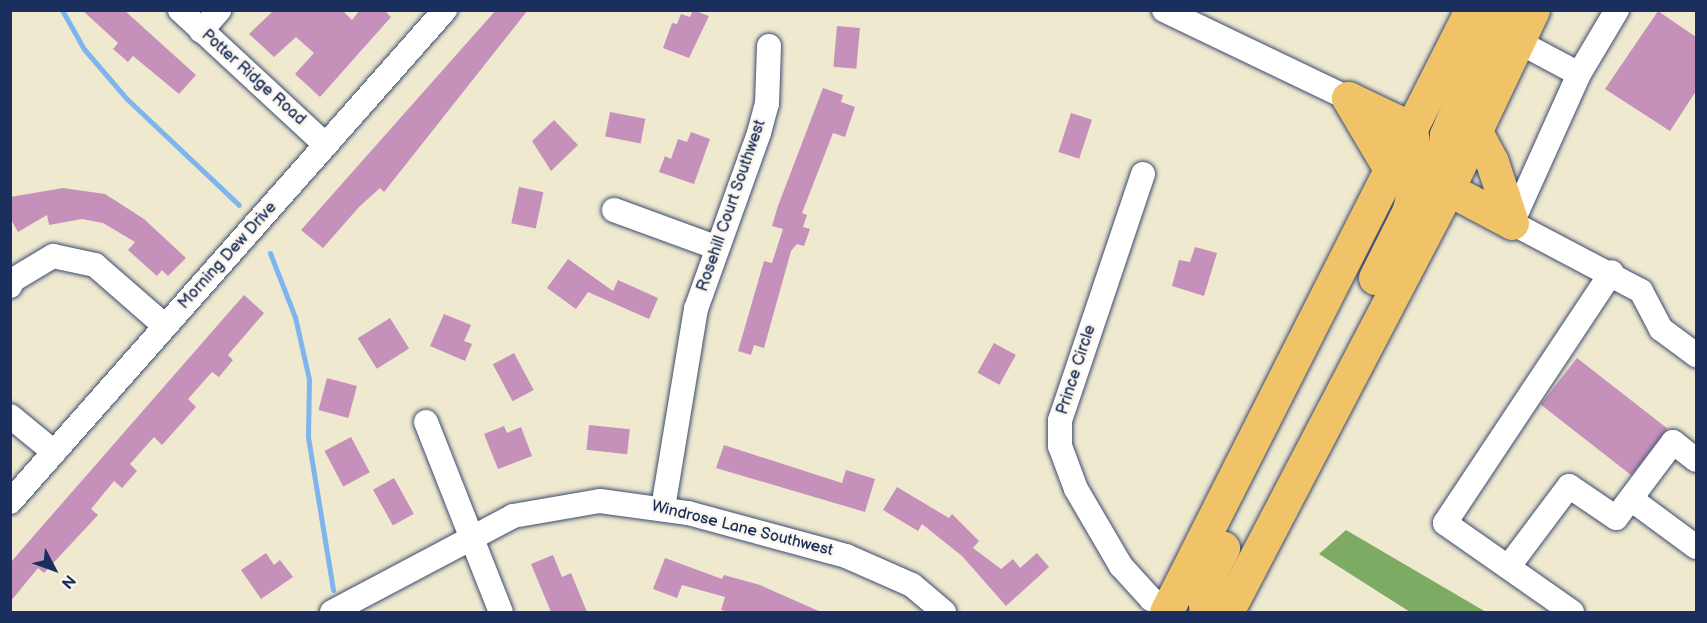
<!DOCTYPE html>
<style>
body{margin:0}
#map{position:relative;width:1707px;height:623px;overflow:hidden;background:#efe9d0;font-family:"Balsamiq Sans",sans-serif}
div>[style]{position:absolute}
.forest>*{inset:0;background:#7eab63}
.stream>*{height:5px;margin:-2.5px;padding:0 2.5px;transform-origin:2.5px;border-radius:2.5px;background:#7fb5ee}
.building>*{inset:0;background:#c591ba;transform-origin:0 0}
.roads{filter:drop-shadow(0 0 2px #3b4b6f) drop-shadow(0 0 2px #3b4b6f)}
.minor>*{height:24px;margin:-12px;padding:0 12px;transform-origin:12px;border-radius:12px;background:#fff}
.highway>*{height:33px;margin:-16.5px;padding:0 16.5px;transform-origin:16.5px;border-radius:16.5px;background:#f0c369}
span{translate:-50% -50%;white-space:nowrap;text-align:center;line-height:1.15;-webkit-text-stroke:5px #fbf7ec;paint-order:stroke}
.street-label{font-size:16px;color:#1b2f5e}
.frame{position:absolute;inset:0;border:12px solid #1b2f5e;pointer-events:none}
.north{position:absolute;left:24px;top:539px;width:60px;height:60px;-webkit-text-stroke:4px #fbf7ec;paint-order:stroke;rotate:131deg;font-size:16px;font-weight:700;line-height:24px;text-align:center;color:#1b2f5e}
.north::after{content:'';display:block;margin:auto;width:21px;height:27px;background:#1b2f5e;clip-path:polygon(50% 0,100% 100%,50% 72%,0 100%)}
</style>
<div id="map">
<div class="forest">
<i style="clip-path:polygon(1346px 530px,1486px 612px,1410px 612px,1319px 554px)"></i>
</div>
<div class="stream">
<i style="left:62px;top:10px;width:45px;rotate:60.6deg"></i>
<i style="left:84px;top:49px;width:66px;rotate:49.3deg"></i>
<i style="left:127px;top:99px;width:154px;rotate:43.4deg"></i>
<i style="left:270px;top:253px;width:69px;rotate:68.7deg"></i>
<i style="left:295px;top:317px;width:64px;rotate:77.3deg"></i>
<i style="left:309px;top:379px;width:58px;rotate:91deg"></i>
<i style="left:308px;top:437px;width:155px;rotate:80.7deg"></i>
</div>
<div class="building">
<i style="clip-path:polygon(82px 10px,124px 10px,196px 75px,179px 94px,133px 56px,128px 62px,113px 49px,118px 43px)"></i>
<i style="clip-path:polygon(274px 10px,342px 10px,352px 20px,360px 10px,384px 10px,391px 17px,320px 97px,295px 74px,314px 53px,296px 37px,274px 57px,249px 34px)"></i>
<i style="clip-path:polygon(496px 10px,528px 10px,384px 192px,380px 188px,359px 207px,323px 248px,301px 230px)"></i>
<i style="clip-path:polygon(693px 10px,709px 16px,689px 58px,663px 48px,672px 23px,677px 24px,681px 14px,690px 17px)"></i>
<i style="clip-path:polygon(1658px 11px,1696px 37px,1696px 91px,1670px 131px,1605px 89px)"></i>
<i style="left:837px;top:26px;width:23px;height:41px;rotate:5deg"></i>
<i style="clip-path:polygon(823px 88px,843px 95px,841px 102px,855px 107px,845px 137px,833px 133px,802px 213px,807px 215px,803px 227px,810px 229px,804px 246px,797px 244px,791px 251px,764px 348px,754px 345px,751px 355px,738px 351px,764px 261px,772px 263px,783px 229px,772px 226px,778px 206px)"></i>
<i style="left:610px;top:112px;width:36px;height:25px;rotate:11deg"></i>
<i style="left:1071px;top:113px;width:22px;height:41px;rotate:18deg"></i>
<i style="clip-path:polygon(554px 120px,578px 145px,551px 171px,532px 141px)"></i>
<i style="clip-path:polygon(691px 132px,710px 139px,694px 184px,659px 172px,665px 156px,671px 159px,678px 139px,687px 142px)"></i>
<i style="left:519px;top:187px;width:25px;height:37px;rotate:12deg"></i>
<i style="clip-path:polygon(63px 188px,105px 194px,144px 219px,186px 258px,168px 276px,162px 270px,157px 276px,128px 250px,135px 242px,103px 223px,82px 219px,49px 225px,47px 215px,18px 232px,10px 218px,10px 197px)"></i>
<i style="clip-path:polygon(1195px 247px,1217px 253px,1204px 296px,1172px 286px,1179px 260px,1190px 262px)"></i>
<i style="clip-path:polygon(568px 259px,613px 291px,618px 280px,658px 298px,649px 319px,588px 292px,576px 309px,547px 288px)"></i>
<i style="clip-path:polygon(244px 295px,264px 313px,228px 355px,233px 360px,219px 377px,212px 372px,188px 399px,196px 407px,162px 445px,154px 437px,130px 464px,137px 471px,122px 488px,114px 481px,91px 509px,98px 515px,44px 573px,38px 568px,10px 602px,10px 563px)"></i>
<i style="clip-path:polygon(444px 314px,471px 325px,464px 341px,472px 344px,465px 361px,430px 346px)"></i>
<i style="left:390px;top:318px;width:36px;height:38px;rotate:58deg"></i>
<i style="left:994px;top:343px;width:25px;height:34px;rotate:29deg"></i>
<i style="left:514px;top:353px;width:42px;height:24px;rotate:62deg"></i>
<i style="left:1577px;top:358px;width:115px;height:59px;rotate:38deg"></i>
<i style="left:327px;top:378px;width:31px;height:33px;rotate:15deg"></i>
<i style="left:589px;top:425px;width:41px;height:25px;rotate:6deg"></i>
<i style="clip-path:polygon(504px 426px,507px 433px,521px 427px,532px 456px,498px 469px,484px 434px)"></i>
<i style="left:351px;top:437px;width:40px;height:30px;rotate:62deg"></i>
<i style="clip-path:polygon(724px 445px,842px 483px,846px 470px,875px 479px,865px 512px,716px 468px)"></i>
<i style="left:394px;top:478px;width:41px;height:24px;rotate:61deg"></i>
<i style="clip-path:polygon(897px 487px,949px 518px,952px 514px,979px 541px,973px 548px,1001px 569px,1013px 559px,1020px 568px,1037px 553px,1049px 567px,1006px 606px,962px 556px,922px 524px,918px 531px,883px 510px)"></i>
<i style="clip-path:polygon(266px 553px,274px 565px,280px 560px,293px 577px,261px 599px,241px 570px)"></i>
<i style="clip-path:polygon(553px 555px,562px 577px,571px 573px,587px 612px,551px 612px,531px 564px)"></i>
<i style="clip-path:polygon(665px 558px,722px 579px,724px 575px,760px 585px,821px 612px,731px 612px,721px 610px,725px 597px,682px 585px,677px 598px,653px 589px)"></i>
</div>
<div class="roads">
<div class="minor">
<i style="left:180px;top:10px;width:199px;rotate:42.8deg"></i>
<i style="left:1164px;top:10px;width:204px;rotate:25.6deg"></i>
<i style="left:1617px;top:10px;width:74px;rotate:120.7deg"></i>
<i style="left:1579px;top:74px;width:163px;rotate:114.2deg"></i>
<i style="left:1512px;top:223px;width:146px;rotate:27.8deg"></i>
<i style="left:1641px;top:291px;width:43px;rotate:62.2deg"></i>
<i style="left:1661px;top:329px;width:44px;rotate:36.6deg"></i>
<i style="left:201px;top:31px;width:28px;rotate:-49deg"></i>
<i style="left:1517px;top:41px;width:70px;rotate:28deg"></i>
<i style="left:1143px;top:174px;width:260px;rotate:108.6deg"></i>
<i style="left:1060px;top:420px;width:26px;rotate:90deg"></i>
<i style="left:1060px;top:446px;width:46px;rotate:69.6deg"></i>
<i style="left:1076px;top:489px;width:89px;rotate:59.7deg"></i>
<i style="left:1121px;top:566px;width:45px;rotate:47.7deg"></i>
<i style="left:1151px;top:599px;width:19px;rotate:28deg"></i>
<i style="left:614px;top:210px;width:108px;rotate:20.1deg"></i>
<i style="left:10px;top:286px;width:7px;rotate:-63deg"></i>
<i style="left:13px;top:280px;width:47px;rotate:-31deg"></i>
<i style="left:53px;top:256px;width:43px;rotate:12.1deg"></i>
<i style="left:95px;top:265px;width:93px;rotate:41.1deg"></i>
<i style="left:10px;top:416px;width:57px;rotate:39.3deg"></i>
<i style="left:426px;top:422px;width:204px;rotate:68.5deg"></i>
<i style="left:1631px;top:499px;width:81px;rotate:36.4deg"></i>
<i style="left:10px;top:502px;width:657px;rotate:-48.52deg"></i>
<i style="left:663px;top:508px;width:202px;rotate:-80.6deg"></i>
<i style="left:696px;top:309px;width:187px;rotate:-70.3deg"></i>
<i style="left:759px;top:133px;width:30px;rotate:-75deg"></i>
<i style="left:767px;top:104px;width:58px;rotate:-88deg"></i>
<i style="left:1509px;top:566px;width:100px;rotate:-53.1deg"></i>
<i style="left:1569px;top:486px;width:57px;rotate:34.2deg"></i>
<i style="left:1616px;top:518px;width:95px;rotate:-53.1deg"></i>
<i style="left:1673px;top:442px;width:29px;rotate:38deg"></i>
<i style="left:332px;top:612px;width:205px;rotate:-27.9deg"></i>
<i style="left:513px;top:516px;width:88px;rotate:-9.8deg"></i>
<i style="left:600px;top:501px;width:89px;rotate:7.8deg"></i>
<i style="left:688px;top:513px;width:164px;rotate:15.2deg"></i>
<i style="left:846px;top:556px;width:72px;rotate:23.7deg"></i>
<i style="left:912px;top:585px;width:42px;rotate:40.2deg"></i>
<i style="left:1572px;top:612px;width:155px;rotate:-145deg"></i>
<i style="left:1445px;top:523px;width:301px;rotate:-56.4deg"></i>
</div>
<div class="highway">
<i style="left:1500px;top:10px;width:136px;rotate:113.4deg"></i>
<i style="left:1446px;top:135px;width:20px;rotate:96deg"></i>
<i style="left:1444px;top:155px;width:34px;rotate:83deg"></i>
<i style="left:1448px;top:189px;width:72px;rotate:28deg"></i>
<i style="left:1348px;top:98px;width:70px;rotate:25.5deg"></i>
<i style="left:1411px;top:128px;width:49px;rotate:83deg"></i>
<i style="left:1417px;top:177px;width:34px;rotate:104deg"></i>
<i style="left:1409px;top:210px;width:76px;rotate:116.6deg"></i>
<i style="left:1348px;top:98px;width:82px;rotate:59.4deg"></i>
<i style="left:1474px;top:128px;width:38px;rotate:62deg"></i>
<i style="left:1492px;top:162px;width:64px;rotate:71.8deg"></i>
<i style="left:1166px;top:612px;width:675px;rotate:-63.13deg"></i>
<i style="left:1206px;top:612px;width:24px;rotate:-97deg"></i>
<i style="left:1203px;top:588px;width:45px;rotate:-63.4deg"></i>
<i style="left:1227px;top:612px;width:477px;rotate:-62.4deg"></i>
<i style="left:1448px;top:189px;width:198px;rotate:-64.6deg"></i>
</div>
</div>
<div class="street-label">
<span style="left:253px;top:78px;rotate:42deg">Potter Ridge Road</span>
<span style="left:732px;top:206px;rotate:-71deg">Rosehill Court Southwest</span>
<span style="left:228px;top:256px;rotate:-48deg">Morning Dew Drive</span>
<span style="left:1077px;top:370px;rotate:-72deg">Prince Circle</span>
<span style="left:742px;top:529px;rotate:14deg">Windrose Lane Southwest</span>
</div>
<div class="frame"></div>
<div class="north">N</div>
</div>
